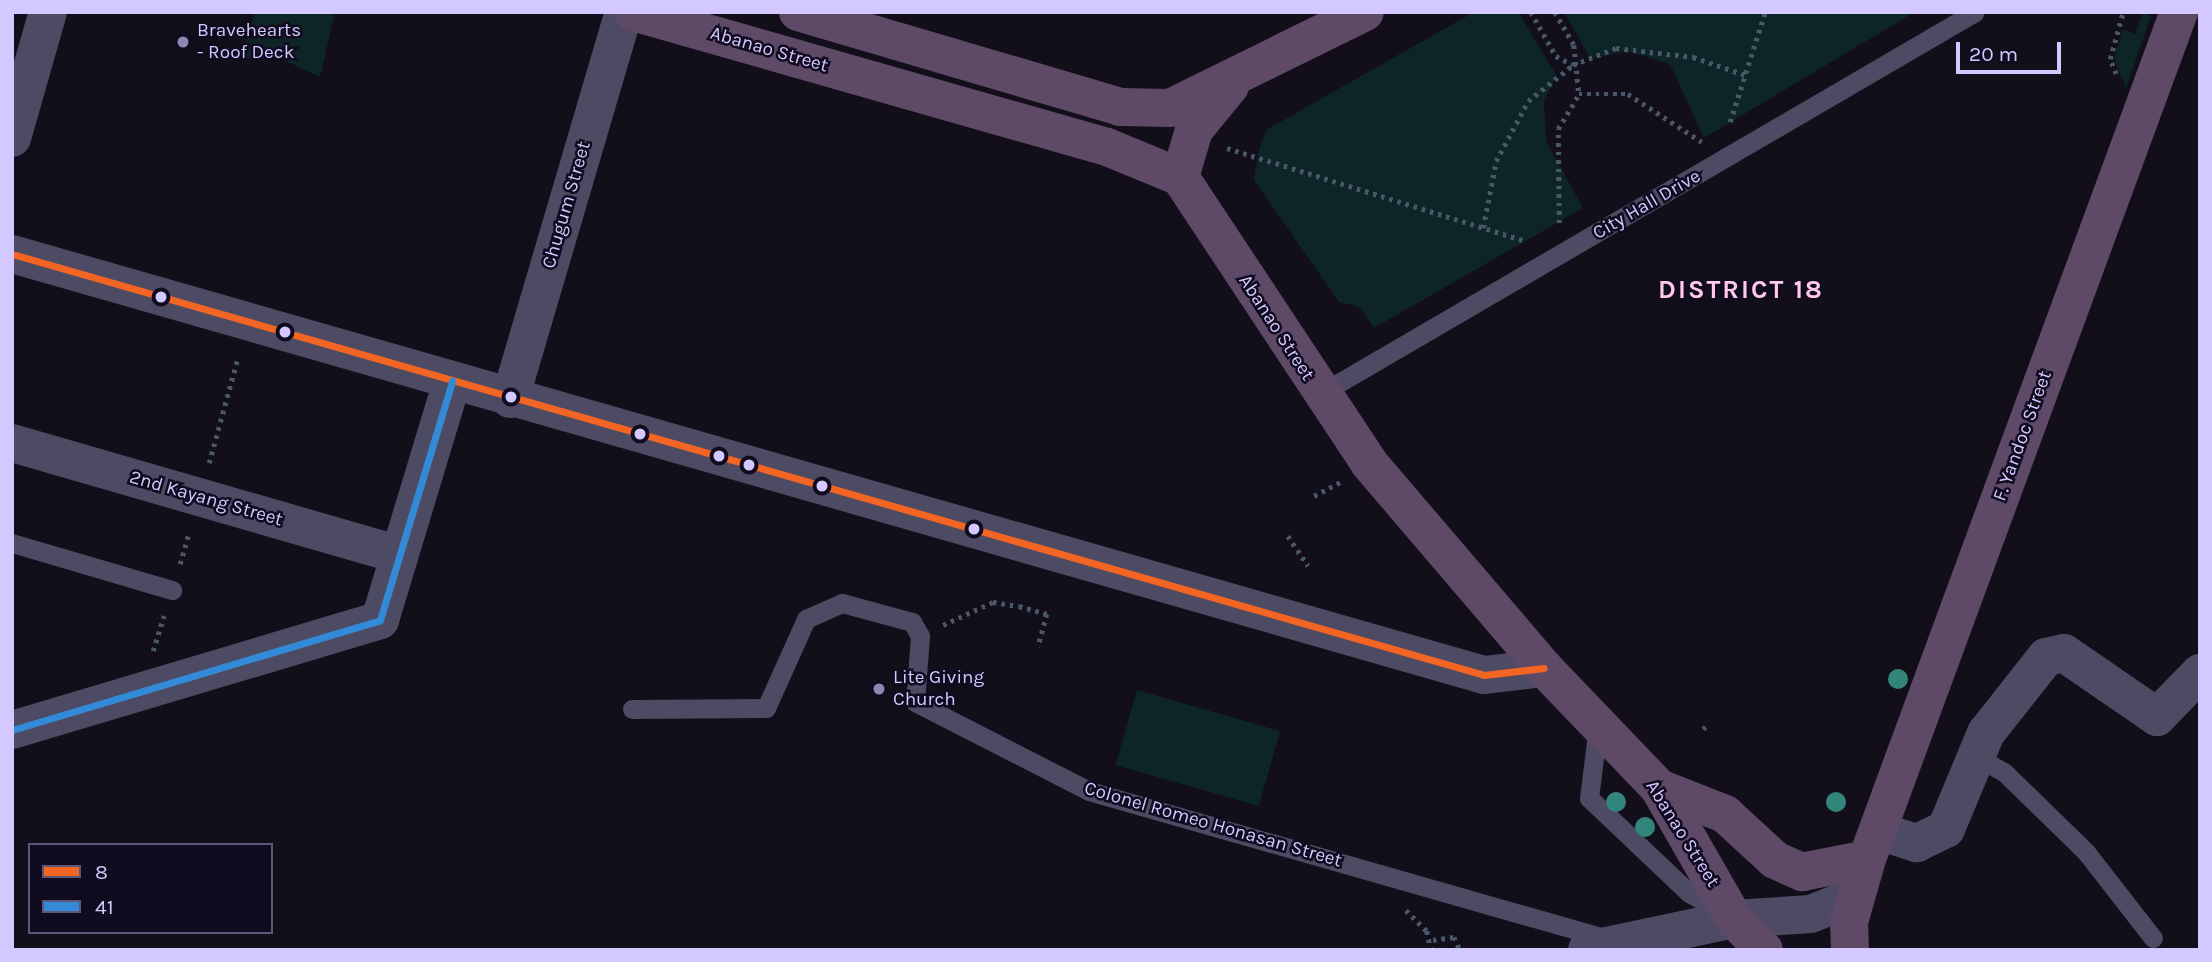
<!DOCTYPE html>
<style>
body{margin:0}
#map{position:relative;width:2212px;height:962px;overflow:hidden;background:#120f1a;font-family:Karla,sans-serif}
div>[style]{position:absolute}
.green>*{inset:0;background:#0e2527;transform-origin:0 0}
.path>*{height:4.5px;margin-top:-2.25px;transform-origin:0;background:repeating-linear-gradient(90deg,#485868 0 3.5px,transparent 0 8.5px)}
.service>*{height:19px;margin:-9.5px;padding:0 9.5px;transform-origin:9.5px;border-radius:9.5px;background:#4d4a63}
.minor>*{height:38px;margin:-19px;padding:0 19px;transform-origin:19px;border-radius:19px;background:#4d4a63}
.trunk>*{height:38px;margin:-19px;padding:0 19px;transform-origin:19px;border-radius:19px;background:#5e4a67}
.bus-1>*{height:7px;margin:-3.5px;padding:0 3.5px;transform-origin:3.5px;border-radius:3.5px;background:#f26522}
.bus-2>*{height:7px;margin:-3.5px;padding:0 3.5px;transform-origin:3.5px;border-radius:3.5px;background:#338bd7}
.trees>*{width:20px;height:20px;margin:-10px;border-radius:50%;background:#32857b}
.dots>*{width:19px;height:19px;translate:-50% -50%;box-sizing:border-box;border:4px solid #100b1f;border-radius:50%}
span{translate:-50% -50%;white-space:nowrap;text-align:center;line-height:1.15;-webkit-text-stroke:5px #100b1f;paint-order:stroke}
.poi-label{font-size:19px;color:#d3c8ff}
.left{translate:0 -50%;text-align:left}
.street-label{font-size:19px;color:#d3c8ff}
.district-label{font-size:26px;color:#ffcae8;font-weight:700;letter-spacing:2px}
.frame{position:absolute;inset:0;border:14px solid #d3c8ff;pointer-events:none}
.legend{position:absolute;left:28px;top:843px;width:245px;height:91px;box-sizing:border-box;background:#100b1f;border:2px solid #5e5779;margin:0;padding:9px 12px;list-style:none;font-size:21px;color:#d3c8ff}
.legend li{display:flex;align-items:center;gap:14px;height:35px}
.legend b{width:35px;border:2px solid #5e5779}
.scale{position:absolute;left:1956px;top:42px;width:105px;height:32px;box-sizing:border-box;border:4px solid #d3c8ff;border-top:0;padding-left:9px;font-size:21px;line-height:24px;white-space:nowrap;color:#d3c8ff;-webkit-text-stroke:5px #100b1f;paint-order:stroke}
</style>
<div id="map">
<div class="green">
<i style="clip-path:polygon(255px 12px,335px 12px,320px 77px,284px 60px,241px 58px)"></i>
<i style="clip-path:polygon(1474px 12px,1518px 12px,1557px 76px,1544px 100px,1546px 141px,1583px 208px,1374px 328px,1360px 307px,1339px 302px,1254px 180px,1258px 154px,1266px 130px)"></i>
<i style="clip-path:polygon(1564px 12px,1915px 12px,1704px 138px,1670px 64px,1627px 51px,1591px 59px)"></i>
<i style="clip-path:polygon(2143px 13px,2151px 16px,2126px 88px,2114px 59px,2123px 29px,2135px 34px)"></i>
<i style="left:1137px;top:690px;width:149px;height:78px;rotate:16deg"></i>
</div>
<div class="path">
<i style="left:1531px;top:12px;width:51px;rotate:60.4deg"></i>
<i style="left:1556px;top:56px;width:19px;rotate:28deg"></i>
<i style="left:1555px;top:12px;width:38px;rotate:60deg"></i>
<i style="left:1574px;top:45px;width:49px;rotate:84.2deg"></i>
<i style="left:2116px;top:74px;width:16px;rotate:-112deg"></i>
<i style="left:2110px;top:59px;width:49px;rotate:-74.5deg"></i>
<i style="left:1730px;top:122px;width:115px;rotate:-72.3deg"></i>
<i style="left:1227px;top:148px;width:313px;rotate:17.3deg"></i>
<i style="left:1559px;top:223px;width:94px;rotate:-90.6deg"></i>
<i style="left:1558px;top:129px;width:41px;rotate:-59deg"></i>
<i style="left:1579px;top:94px;width:49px"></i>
<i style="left:1628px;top:94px;width:88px;rotate:33deg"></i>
<i style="left:1483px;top:228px;width:68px;rotate:-79deg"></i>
<i style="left:1496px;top:161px;width:68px;rotate:-61.9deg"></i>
<i style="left:1528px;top:101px;width:58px;rotate:-38.7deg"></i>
<i style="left:1573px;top:65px;width:46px;rotate:-21.6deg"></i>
<i style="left:1616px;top:48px;width:78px;rotate:6.7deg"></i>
<i style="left:1693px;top:57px;width:55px;rotate:19.1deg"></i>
<i style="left:209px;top:463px;width:110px;rotate:-74.7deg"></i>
<i style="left:1314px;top:496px;width:30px;rotate:-28deg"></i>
<i style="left:1288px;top:536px;width:36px;rotate:56deg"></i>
<i style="left:180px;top:564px;width:33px;rotate:-74deg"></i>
<i style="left:943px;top:625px;width:55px;rotate:-24.7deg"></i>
<i style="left:993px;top:602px;width:26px;rotate:9deg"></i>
<i style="left:1019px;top:606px;width:29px;rotate:16deg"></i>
<i style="left:1047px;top:614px;width:34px;rotate:105deg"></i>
<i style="left:153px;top:651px;width:37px;rotate:-73deg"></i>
<i style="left:1703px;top:729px;width:7px;rotate:-45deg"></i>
<i style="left:1406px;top:910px;width:30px;rotate:45deg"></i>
<i style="left:1427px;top:931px;width:19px;rotate:78deg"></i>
<i style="left:1433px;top:940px;width:21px;rotate:-8deg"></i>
<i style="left:1454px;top:937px;width:14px;rotate:65deg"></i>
</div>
<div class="service">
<i style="left:1318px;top:395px;width:760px;rotate:-30.24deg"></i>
<i style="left:12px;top:543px;width:167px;rotate:16.4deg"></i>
<i style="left:632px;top:709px;width:134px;rotate:-0.4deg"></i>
<i style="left:766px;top:708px;width:98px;rotate:-65.8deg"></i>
<i style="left:806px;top:619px;width:39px;rotate:-24deg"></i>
<i style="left:842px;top:603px;width:73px;rotate:15.2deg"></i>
<i style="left:912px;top:622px;width:16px;rotate:60deg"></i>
<i style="left:920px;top:636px;width:66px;rotate:94.3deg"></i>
<i style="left:915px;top:702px;width:195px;rotate:27.1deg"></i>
<i style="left:1089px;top:791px;width:540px;rotate:15.92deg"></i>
<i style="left:1598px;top:726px;width:73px;rotate:97.1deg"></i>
<i style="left:1589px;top:798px;width:138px;rotate:43.5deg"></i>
<i style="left:1689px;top:893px;width:37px;rotate:29deg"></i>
<i style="left:1974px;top:755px;width:34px;rotate:30deg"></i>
<i style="left:2004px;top:772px;width:115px;rotate:44.3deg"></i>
<i style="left:2086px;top:852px;width:109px;rotate:52.1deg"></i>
</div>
<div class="minor">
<i style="left:12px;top:138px;width:131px;rotate:-74.1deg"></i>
<i style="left:12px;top:254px;width:1531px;rotate:15.96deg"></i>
<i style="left:1484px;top:675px;width:60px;rotate:-6.7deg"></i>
<i style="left:510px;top:399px;width:403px;rotate:-73.6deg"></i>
<i style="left:12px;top:443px;width:403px;rotate:16.1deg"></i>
<i style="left:12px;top:730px;width:384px;rotate:-16.6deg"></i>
<i style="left:380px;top:620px;width:250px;rotate:-73.2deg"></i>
<i style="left:1879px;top:831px;width:40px;rotate:18deg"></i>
<i style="left:1917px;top:843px;width:32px;rotate:-26deg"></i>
<i style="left:1946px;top:829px;width:104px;rotate:-67.4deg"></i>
<i style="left:1986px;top:733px;width:97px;rotate:-51.7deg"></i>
<i style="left:2046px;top:657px;width:18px;rotate:-13deg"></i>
<i style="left:2064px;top:653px;width:113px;rotate:34.5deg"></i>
<i style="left:2157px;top:717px;width:62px;rotate:-45.7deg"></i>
<i style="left:1587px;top:950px;width:150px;rotate:-11.9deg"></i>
<i style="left:1734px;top:919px;width:77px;rotate:-3.7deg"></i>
<i style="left:1811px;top:914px;width:48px;rotate:-22.2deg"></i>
</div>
<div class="trunk">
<i style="left:633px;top:12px;width:493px;rotate:15.9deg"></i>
<i style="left:1107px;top:147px;width:79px;rotate:22.3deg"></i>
<i style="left:1180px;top:177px;width:343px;rotate:56.5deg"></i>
<i style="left:1369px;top:463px;width:270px;rotate:49.5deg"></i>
<i style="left:1544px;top:668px;width:166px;rotate:46.2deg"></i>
<i style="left:1659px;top:788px;width:151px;rotate:60.2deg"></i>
<i style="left:1734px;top:919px;width:43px;rotate:45.9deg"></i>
<i style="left:798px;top:12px;width:336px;rotate:16.4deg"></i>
<i style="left:1120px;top:107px;width:50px;rotate:1.1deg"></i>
<i style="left:1170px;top:108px;width:217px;rotate:-26.2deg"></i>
<i style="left:1180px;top:177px;width:49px;rotate:-73.4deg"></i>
<i style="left:1194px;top:130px;width:57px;rotate:-50.7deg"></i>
<i style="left:1659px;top:788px;width:71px;rotate:21.5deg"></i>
<i style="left:1725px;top:814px;width:68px;rotate:42.6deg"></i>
<i style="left:1775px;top:860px;width:30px;rotate:24deg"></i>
<i style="left:1802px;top:872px;width:66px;rotate:-11.3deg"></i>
<i style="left:1850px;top:950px;width:28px;rotate:-92deg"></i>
<i style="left:1849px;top:922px;width:66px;rotate:-74.1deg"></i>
<i style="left:1867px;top:859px;width:903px;rotate:-69.78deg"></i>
</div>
<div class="bus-1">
<i style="left:12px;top:254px;width:1531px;rotate:15.96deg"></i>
<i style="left:1484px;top:675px;width:60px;rotate:-6.7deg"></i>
</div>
<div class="bus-2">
<i style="left:12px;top:730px;width:384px;rotate:-16.6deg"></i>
<i style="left:380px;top:620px;width:250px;rotate:-73.2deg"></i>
</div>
<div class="trees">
<i style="left:1898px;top:679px"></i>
<i style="left:1616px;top:802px"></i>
<i style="left:1836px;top:802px"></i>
<i style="left:1645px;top:827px"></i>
</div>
<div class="dots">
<i style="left:183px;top:42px;background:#8f87af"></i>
<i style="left:161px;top:297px;background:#d3c8ff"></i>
<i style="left:285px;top:332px;background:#d3c8ff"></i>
<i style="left:511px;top:397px;background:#d3c8ff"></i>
<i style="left:640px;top:434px;background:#d3c8ff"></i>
<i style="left:719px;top:456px;background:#d3c8ff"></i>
<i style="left:749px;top:465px;background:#d3c8ff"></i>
<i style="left:822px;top:486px;background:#d3c8ff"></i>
<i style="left:974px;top:529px;background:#d3c8ff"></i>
<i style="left:879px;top:689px;background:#8f87af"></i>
</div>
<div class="poi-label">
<span class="left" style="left:197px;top:42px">Bravehearts<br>- Roof Deck</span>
<span class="left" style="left:893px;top:689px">Lite Giving<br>Church</span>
</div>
<div class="street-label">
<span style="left:769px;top:50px;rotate:16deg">Abanao Street</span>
<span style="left:567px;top:205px;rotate:-74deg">Chugum Street</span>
<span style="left:1647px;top:205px;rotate:-30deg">City Hall Drive</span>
<span style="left:1276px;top:328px;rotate:57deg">Abanao Street</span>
<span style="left:2023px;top:436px;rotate:-70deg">F. Yandoc Street</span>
<span style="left:206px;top:499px;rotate:16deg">2nd Kayang Street</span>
<span style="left:1213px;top:825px;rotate:16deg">Colonel Romeo Honasan Street</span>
<span style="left:1682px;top:834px;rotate:58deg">Abanao Street</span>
</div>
<div class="district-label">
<span style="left:1741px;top:290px">DISTRICT 18</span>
</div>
<div class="frame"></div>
<ul class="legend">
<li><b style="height:9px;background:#f26522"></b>8</li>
<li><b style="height:9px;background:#338bd7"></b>41</li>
</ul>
<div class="scale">20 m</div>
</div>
